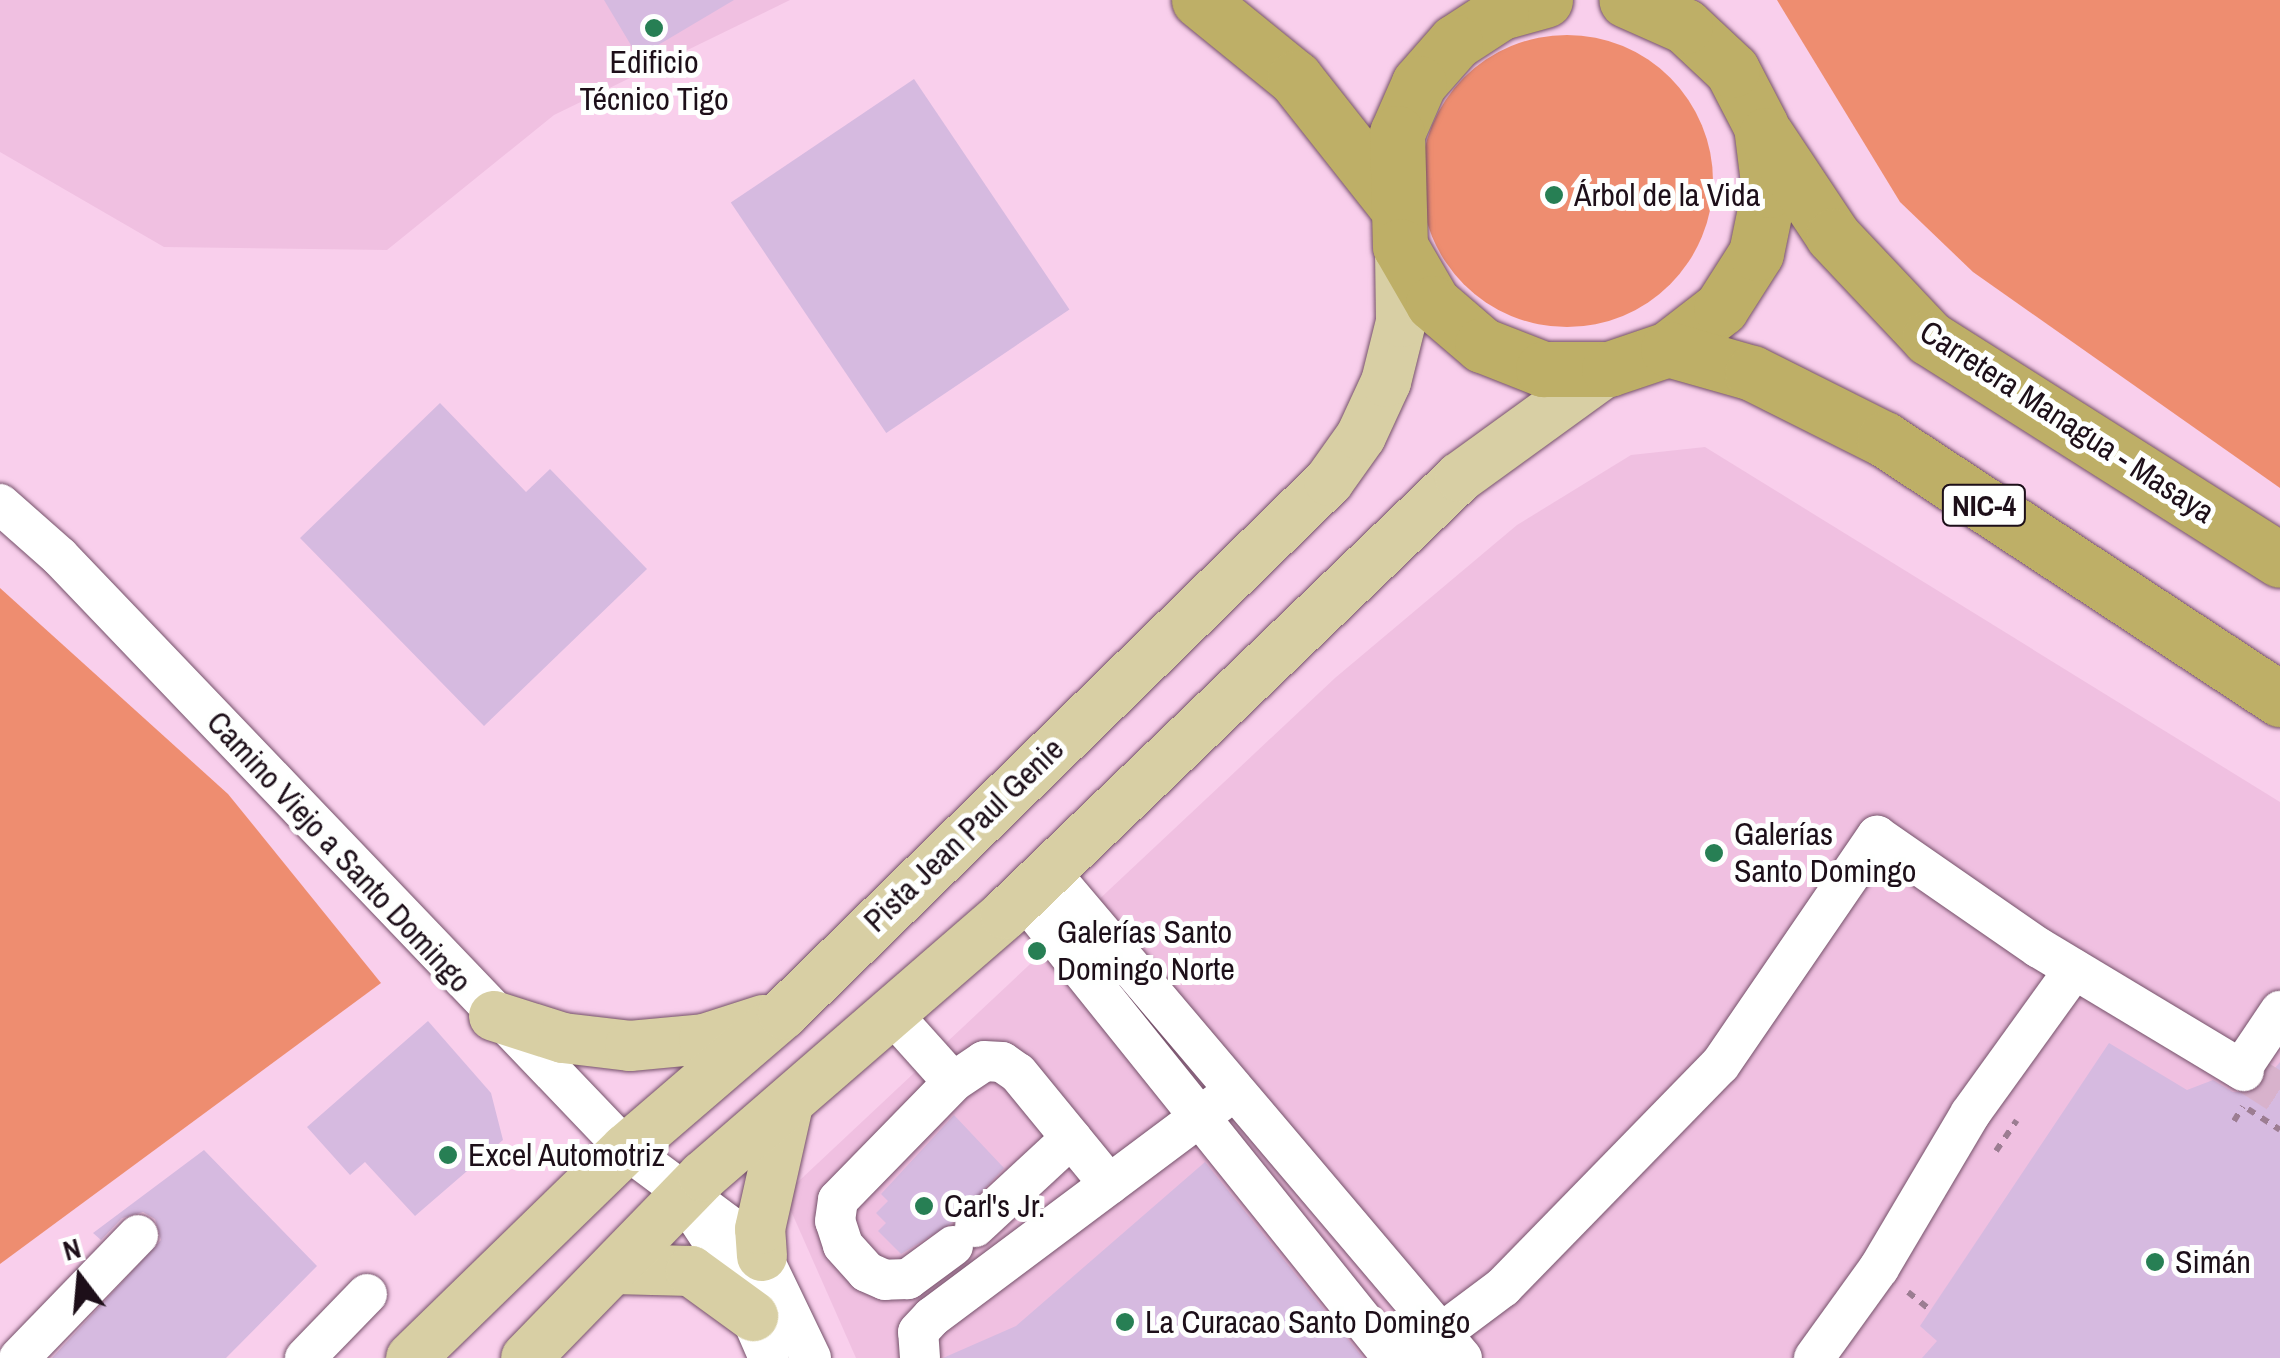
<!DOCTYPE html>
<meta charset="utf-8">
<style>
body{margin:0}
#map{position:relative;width:2280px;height:1358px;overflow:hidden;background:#f9cfec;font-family:"Archivo Narrow",sans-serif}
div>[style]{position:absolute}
.built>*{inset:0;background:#f0c0e1}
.green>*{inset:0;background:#ee8d70}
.round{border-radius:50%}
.building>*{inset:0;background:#d6bae0;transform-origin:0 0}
.minor-tunnel>*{height:40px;margin-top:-20px;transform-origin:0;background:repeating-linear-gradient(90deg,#d8b2cc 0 40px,transparent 0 60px)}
.path>*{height:6px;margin-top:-3px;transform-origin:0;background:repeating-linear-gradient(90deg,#9c7d92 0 8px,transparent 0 16px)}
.roads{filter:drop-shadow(0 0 2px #745069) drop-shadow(0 0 2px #745069)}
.minor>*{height:40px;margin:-20px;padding:0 20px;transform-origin:20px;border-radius:20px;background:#fff}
.major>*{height:50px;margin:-25px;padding:0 25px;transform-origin:25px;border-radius:25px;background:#d8cfa4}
.highway>*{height:55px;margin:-27.5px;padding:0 27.5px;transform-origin:27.5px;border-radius:27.5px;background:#beaf67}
.dots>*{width:28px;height:28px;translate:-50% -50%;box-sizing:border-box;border:5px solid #fefffe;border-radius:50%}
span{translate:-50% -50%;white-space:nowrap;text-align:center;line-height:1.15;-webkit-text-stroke:10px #fefffe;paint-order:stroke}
.shield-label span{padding:2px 8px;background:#fefffe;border:2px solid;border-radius:8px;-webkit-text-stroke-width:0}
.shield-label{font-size:30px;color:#1d0f19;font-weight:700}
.poi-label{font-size:32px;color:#1d0f19}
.left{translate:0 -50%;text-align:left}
.street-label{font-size:32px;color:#1d0f19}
.north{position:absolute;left:30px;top:1228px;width:100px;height:100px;-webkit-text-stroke:8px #fefffe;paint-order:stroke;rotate:344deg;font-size:28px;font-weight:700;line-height:40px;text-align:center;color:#1d0f19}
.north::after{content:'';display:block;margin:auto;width:35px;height:45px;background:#1d0f19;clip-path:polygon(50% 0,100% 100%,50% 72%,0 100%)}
</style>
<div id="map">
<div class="built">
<i style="clip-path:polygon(0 0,790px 0,554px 115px,387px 250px,164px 247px,0 152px)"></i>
<i style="clip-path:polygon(1705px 447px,2280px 802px,2280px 1358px,856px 1358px,784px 1195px,1335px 678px,1517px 525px,1631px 455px)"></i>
</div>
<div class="green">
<i style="clip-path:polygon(1777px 0,2280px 0,2280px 488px,1973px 272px,1900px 202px)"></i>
<i class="round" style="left:1421px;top:35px;width:292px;height:292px"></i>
<i style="clip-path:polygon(0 588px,228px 794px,381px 983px,0 1264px)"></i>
</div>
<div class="building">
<i style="clip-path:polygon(604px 0,734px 0,638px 57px)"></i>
<i style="left:914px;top:79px;width:278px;height:221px;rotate:56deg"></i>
<i style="clip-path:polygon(440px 403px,526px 492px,550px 469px,647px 569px,484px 726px,300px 538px)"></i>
<i style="clip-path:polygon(428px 1021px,491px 1093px,503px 1140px,415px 1216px,365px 1162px,350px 1175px,307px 1127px)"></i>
<i style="clip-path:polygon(2109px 1043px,2187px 1090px,2213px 1080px,2233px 1092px,2255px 1092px,2280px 1062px,2280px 1358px,1922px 1358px,1937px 1341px,1920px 1326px)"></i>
<i style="clip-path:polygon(954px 1115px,1004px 1168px,952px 1223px,901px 1254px,878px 1231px,886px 1223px,876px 1213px,888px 1201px,881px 1194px)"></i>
<i style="clip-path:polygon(204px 1150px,317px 1266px,226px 1358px,52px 1358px,161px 1240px,155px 1219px,143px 1212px,122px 1218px,101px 1240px,93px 1233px)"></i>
<i style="clip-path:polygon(1205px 1162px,1363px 1358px,943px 1358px,1016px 1326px)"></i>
</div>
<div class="minor-tunnel">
<i style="left:2244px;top:1071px;width:43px;rotate:32.6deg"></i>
</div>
<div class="path">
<i style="left:2248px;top:1109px;width:38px;rotate:33deg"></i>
<i style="left:2234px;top:1121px;width:17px;rotate:-59deg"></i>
<i style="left:1996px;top:1151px;width:37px;rotate:-56deg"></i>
<i style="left:1908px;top:1292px;width:28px;rotate:39deg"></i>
</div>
<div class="roads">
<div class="minor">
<i style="left:0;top:504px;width:79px;rotate:41.4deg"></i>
<i style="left:59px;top:556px;width:820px;rotate:46.28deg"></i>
<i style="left:626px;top:1149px;width:147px;rotate:36.7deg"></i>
<i style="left:744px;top:1237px;width:26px;rotate:47deg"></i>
<i style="left:762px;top:1256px;width:113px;rotate:64.3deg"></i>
<i style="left:1050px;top:872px;width:637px;rotate:49.71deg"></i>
<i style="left:1023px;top:897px;width:591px;rotate:51.25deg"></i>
<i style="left:892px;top:1014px;width:91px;rotate:48.1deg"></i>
<i style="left:2241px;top:1069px;width:70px;rotate:-56.1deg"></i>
<i style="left:690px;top:1207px;width:71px;rotate:56.5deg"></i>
<i style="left:729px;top:1266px;width:100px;rotate:66.5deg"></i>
<i style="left:975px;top:1227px;width:131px;rotate:-42.8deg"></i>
<i style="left:953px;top:1246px;width:56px;rotate:143.7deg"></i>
<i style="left:908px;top:1279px;width:23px;rotate:178deg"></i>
<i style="left:885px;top:1280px;width:20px;rotate:-156deg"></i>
<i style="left:867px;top:1272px;width:36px;rotate:-132deg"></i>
<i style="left:843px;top:1245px;width:25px;rotate:-108deg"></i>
<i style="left:835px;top:1221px;width:21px;rotate:-82deg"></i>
<i style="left:838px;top:1200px;width:165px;rotate:-45.7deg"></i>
<i style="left:953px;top:1082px;width:37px;rotate:-34deg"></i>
<i style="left:984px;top:1061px;width:18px;rotate:3deg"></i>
<i style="left:1002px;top:1062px;width:19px;rotate:35deg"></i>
<i style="left:1018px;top:1073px;width:144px;rotate:50.7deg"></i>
<i style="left:19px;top:1358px;width:171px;rotate:-45.9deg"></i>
<i style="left:305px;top:1358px;width:89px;rotate:-45.9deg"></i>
<i style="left:920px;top:1358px;width:26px;rotate:-94deg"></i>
<i style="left:918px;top:1332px;width:21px;rotate:-47deg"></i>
<i style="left:932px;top:1317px;width:359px;rotate:-36.8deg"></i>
<i style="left:1408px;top:1358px;width:119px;rotate:-36.8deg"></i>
<i style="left:1503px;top:1287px;width:310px;rotate:-45.7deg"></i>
<i style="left:1720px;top:1065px;width:278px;rotate:-55.6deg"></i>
<i style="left:1877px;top:836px;width:197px;rotate:34.7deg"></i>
<i style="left:2039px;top:948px;width:239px;rotate:31deg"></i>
<i style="left:1814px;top:1358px;width:111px;rotate:-54.2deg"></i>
<i style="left:1879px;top:1268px;width:179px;rotate:-59.4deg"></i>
<i style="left:1970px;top:1114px;width:178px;rotate:-54.2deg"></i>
</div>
<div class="major">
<i style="left:494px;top:1016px;width:72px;rotate:17.7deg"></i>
<i style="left:563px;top:1038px;width:67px;rotate:6.8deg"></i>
<i style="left:630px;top:1046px;width:74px;rotate:-5.4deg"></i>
<i style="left:704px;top:1039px;width:62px;rotate:-17.9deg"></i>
<i style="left:762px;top:1256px;width:27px;rotate:-94deg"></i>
<i style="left:760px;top:1229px;width:127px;rotate:-77.3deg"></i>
<i style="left:614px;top:1269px;width:77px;rotate:1.5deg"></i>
<i style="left:691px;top:1271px;width:77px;rotate:36deg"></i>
<i style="left:411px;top:1358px;width:300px;rotate:-44.2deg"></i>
<i style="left:626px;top:1149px;width:207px;rotate:-40.7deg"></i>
<i style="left:783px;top:1014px;width:763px;rotate:-44.31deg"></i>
<i style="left:1329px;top:481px;width:55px;rotate:-54.6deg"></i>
<i style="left:1361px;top:436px;width:60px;rotate:-65.2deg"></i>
<i style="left:1386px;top:382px;width:62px;rotate:-76deg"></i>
<i style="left:1401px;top:322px;width:76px;rotate:-90.8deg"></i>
<i style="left:526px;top:1358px;width:254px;rotate:-45.8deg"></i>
<i style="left:703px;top:1176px;width:400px;rotate:-40.9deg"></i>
<i style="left:1005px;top:914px;width:631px;rotate:-43.84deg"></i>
<i style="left:1460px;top:477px;width:184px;rotate:-35.9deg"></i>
</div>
<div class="highway">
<i style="left:1199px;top:0;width:124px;rotate:39.1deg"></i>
<i style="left:1295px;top:78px;width:163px;rotate:51.7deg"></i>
<i style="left:1545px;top:0;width:46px;rotate:164.7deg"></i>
<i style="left:1501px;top:12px;width:55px;rotate:146.9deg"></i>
<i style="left:1455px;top:42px;width:55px;rotate:131.3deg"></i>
<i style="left:1419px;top:83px;width:55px;rotate:113.7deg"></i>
<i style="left:1397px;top:133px;width:113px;rotate:88.5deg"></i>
<i style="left:1400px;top:246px;width:66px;rotate:59.9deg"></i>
<i style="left:1433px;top:303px;width:65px;rotate:40.6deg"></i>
<i style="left:1482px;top:345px;width:66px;rotate:21.5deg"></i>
<i style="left:1543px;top:369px;width:66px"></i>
<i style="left:1609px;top:369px;width:62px;rotate:-18.7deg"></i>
<i style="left:1668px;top:349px;width:67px;rotate:-37.7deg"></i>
<i style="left:1721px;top:308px;width:65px;rotate:-57.5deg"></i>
<i style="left:1756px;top:253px;width:64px;rotate:-78.3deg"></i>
<i style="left:1769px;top:190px;width:64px;rotate:-97.1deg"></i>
<i style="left:1761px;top:126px;width:63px;rotate:-117.4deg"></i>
<i style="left:1732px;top:70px;width:64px;rotate:-136.9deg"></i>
<i style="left:1685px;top:26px;width:64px;rotate:-156.2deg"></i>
<i style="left:1766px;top:135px;width:121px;rotate:56.4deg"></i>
<i style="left:1833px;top:236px;width:140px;rotate:46.7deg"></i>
<i style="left:1929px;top:338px;width:415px;rotate:32.3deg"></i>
<i style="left:1668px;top:349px;width:87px;rotate:15.9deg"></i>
<i style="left:1752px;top:373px;width:148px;rotate:26.6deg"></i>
<i style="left:1884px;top:439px;width:474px;rotate:33.3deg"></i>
</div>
</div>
<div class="dots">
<i style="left:654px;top:28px;background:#277f54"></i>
<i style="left:1554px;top:195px;background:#277f54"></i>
<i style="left:1714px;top:853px;background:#277f54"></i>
<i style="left:1037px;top:951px;background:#277f54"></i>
<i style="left:448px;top:1155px;background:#277f54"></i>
<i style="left:924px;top:1206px;background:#277f54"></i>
<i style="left:2155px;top:1262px;background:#277f54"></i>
<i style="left:1125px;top:1322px;background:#277f54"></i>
</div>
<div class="shield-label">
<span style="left:1984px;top:505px">NIC-4</span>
</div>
<div class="poi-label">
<span style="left:654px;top:81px">Edificio<br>Técnico Tigo</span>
<span class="left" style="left:1574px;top:195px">Árbol de la Vida</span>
<span class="left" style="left:1734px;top:853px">Galerías<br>Santo Domingo</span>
<span class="left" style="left:1057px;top:951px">Galerías Santo<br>Domingo Norte</span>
<span class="left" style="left:468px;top:1155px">Excel Automotriz</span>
<span class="left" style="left:944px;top:1206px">Carl's Jr.</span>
<span class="left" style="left:2175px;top:1262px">Simán</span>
<span class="left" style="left:1145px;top:1322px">La Curacao Santo Domingo</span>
</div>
<div class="street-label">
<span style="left:2067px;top:422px;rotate:33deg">Carretera Managua - Masaya</span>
<span style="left:964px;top:835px;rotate:-44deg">Pista Jean Paul Genie</span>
<span style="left:339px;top:852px;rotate:47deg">Camino Viejo a Santo Domingo</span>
</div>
<div class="north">N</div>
</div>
